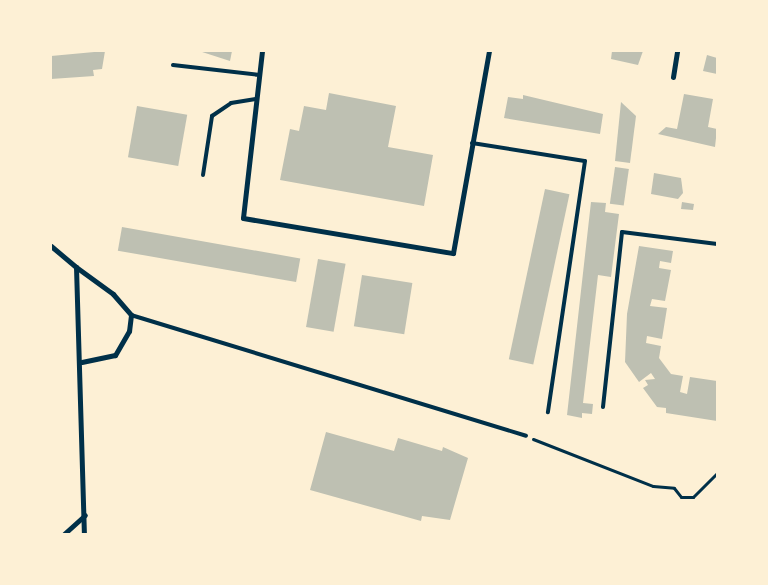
<!DOCTYPE html>
<style>
body{margin:0}
#map{position:relative;width:768px;height:585px;overflow:hidden;background:#fdf0d5;font-family:"Golos Text",sans-serif}
div>[style]{position:absolute}
.building>*{inset:0;background:#bec0b2;transform-origin:0 0}
.path>*{height:3px;margin:-1.5px;padding:0 1.5px;transform-origin:1.5px;border-radius:1.5px;background:#003049}
.service>*{height:4px;margin:-2px;padding:0 2px;transform-origin:2px;border-radius:2px;background:#003049}
.minor>*{height:5px;margin:-2.5px;padding:0 2.5px;transform-origin:2.5px;border-radius:2.5px;background:#003049}
span{translate:-50% -50%;white-space:nowrap;text-align:center;line-height:1.15;-webkit-text-stroke:5px #fdf0d5;paint-order:stroke}
.frame{position:absolute;inset:0;border:52px solid #fdf0d5;pointer-events:none}
</style>
<div id="map">
<div class="building">
<i style="clip-path:polygon(105px 51px,102px 69px,93px 70px,94px 76px,51px 79px,51px 56px)"></i>
<i style="clip-path:polygon(199px 51px,232px 51px,230px 61px)"></i>
<i style="clip-path:polygon(612px 51px,643px 51px,638px 65px,611px 59px)"></i>
<i style="clip-path:polygon(707px 55px,717px 58px,717px 74px,703px 71px)"></i>
<i style="clip-path:polygon(329px 93px,396px 106px,388px 147px,433px 155px,424px 206px,280px 180px,290px 129px,299px 131px,304px 106px,326px 110px)"></i>
<i style="clip-path:polygon(684px 94px,713px 99px,708px 127px,717px 129px,715px 147px,658px 134px,666px 127px,677px 129px)"></i>
<i style="clip-path:polygon(523px 95px,603px 114px,600px 134px,504px 118px,508px 97px,523px 99px)"></i>
<i style="clip-path:polygon(621px 102px,636px 116px,630px 163px,615px 161px)"></i>
<i style="left:137px;top:106px;width:51px;height:52px;rotate:10deg"></i>
<i style="left:615px;top:167px;width:14px;height:37px;rotate:8deg"></i>
<i style="clip-path:polygon(654px 173px,681px 178px,683px 193px,678px 199px,651px 194px)"></i>
<i style="left:545px;top:189px;width:25px;height:174px;rotate:12deg"></i>
<i style="clip-path:polygon(591px 202px,606px 203px,605px 212px,619px 214px,611px 277px,598px 275px,583px 403px,593px 404px,592px 414px,582px 413px,582px 418px,567px 415px)"></i>
<i style="clip-path:polygon(682px 202px,694px 204px,693px 210px,681px 209px)"></i>
<i style="left:122px;top:227px;width:181px;height:24px;rotate:10deg"></i>
<i style="clip-path:polygon(639px 246px,673px 251px,671px 263px,660px 261px,659px 268px,671px 270px,665px 301px,652px 299px,650px 306px,667px 308px,662px 339px,647px 336px,646px 343px,661px 346px,659px 358px,671px 374px,683px 376px,680px 392px,687px 394px,690px 377px,717px 381px,717px 421px,666px 413px,666px 408px,657px 407px,643px 388px,648px 385px,645px 380px,655px 379px,651px 373px,639px 382px,625px 362px,627px 314px)"></i>
<i style="left:318px;top:259px;width:28px;height:69px;rotate:10deg"></i>
<i style="left:362px;top:275px;width:51px;height:52px;rotate:9deg"></i>
<i style="clip-path:polygon(326px 432px,394px 451px,398px 438px,442px 451px,443px 447px,468px 458px,450px 520px,422px 516px,421px 521px,310px 490px)"></i>
</div>
<div class="path">
<i style="left:533px;top:439px;width:129px;rotate:21.4deg"></i>
<i style="left:653px;top:486px;width:21px;rotate:5deg"></i>
<i style="left:674px;top:488px;width:11px;rotate:52deg"></i>
<i style="left:681px;top:497px;width:12px"></i>
<i style="left:693px;top:497px;width:34px;rotate:-45deg"></i>
</div>
<div class="service">
<i style="left:173px;top:65px;width:87px;rotate:6.6deg"></i>
<i style="left:472px;top:143px;width:114px;rotate:9.1deg"></i>
<i style="left:585px;top:161px;width:254px;rotate:98.4deg"></i>
<i style="left:203px;top:175px;width:60px;rotate:-81.3deg"></i>
<i style="left:212px;top:116px;width:23px;rotate:-34deg"></i>
<i style="left:231px;top:103px;width:25px;rotate:-9deg"></i>
<i style="left:131px;top:315px;width:413px;rotate:17deg"></i>
<i style="left:603px;top:407px;width:176px;rotate:-83.8deg"></i>
<i style="left:622px;top:232px;width:96px;rotate:7.2deg"></i>
</div>
<div class="minor">
<i style="left:262px;top:51px;width:168px;rotate:96.5deg"></i>
<i style="left:243px;top:218px;width:213px;rotate:9.5deg"></i>
<i style="left:453px;top:253px;width:205px;rotate:-79.9deg"></i>
<i style="left:673px;top:77px;width:26px;rotate:-81deg"></i>
<i style="left:51px;top:246px;width:33px;rotate:40deg"></i>
<i style="left:76px;top:267px;width:267px;rotate:88.3deg"></i>
<i style="left:76px;top:267px;width:46px;rotate:36.1deg"></i>
<i style="left:113px;top:294px;width:28px;rotate:49deg"></i>
<i style="left:131px;top:315px;width:16px;rotate:97deg"></i>
<i style="left:129px;top:331px;width:28px;rotate:120deg"></i>
<i style="left:115px;top:355px;width:34px;rotate:168deg"></i>
<i style="left:64px;top:534px;width:28px;rotate:-42deg"></i>
</div>
<div class="frame"></div>
</div>
